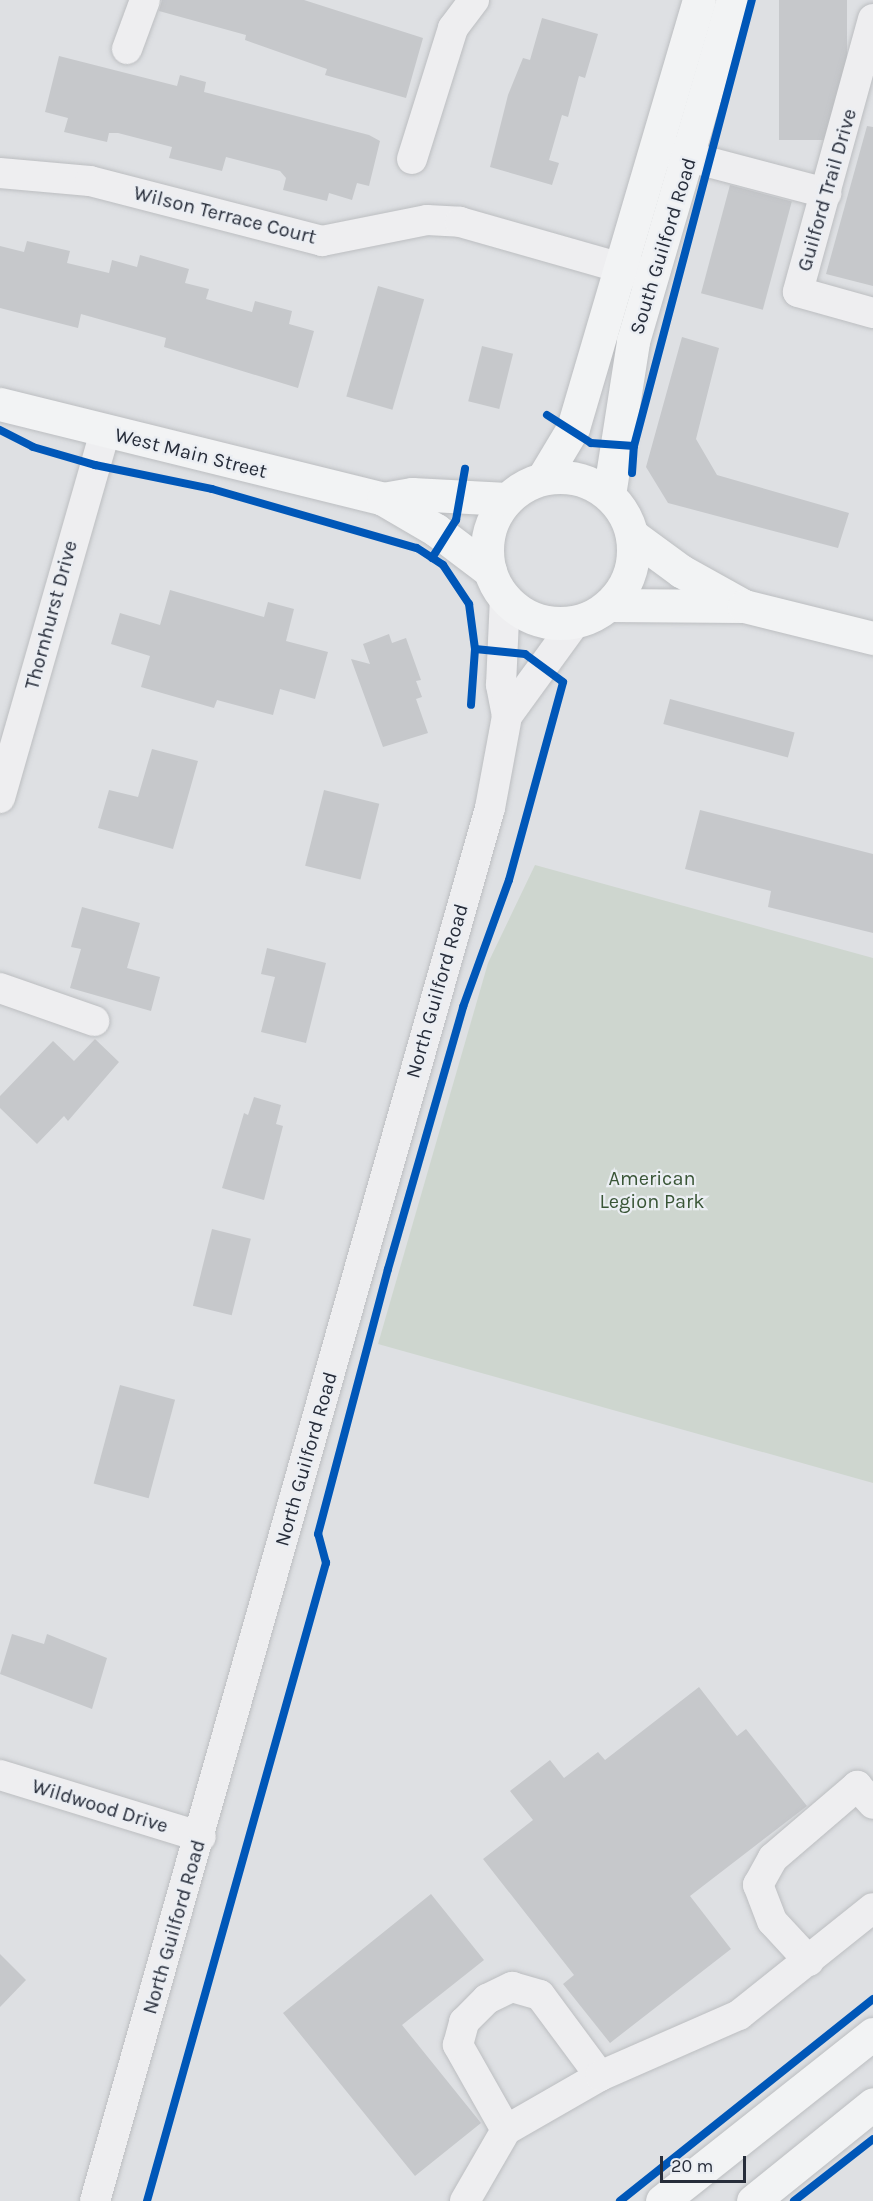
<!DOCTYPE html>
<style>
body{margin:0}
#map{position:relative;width:873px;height:2201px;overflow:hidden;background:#dee0e3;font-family:Karla,sans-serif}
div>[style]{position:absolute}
.green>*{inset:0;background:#ced6cf}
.building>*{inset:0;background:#c6c8cb;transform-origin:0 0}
.roads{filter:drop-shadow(0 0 2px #bcbec1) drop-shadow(0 0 2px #bcbec1)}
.minor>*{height:30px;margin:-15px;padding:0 15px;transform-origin:15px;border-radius:15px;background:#eeeef0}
.major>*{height:33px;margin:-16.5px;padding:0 16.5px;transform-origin:16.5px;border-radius:16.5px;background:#f2f3f4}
.major>.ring{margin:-16.5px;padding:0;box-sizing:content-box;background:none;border:33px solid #f2f3f4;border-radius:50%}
.cycleway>*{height:8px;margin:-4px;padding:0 4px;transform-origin:4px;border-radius:4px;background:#0057b8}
span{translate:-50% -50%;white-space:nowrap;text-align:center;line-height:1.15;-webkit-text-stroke:4.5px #ebeef3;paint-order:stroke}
.street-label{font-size:20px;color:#272d3a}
.park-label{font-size:20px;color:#395536}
.scale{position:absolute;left:660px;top:2156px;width:86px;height:27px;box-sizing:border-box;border:3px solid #272d3a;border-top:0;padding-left:8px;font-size:18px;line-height:21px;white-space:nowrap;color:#272d3a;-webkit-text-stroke:4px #ebeef3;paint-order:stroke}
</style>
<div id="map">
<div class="green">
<i style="clip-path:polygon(535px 865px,873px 958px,873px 1483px,378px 1344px,488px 963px)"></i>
</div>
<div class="building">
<i style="clip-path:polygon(162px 0,304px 0,423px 38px,406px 98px,325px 75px,327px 69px,245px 40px,246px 35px,159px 11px)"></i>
<i style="left:779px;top:0;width:68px;height:140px"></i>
<i style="clip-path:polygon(542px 18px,598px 34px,585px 78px,579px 76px,568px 117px,562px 115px,549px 160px,559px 163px,552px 185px,490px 167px,508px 95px,523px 58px,530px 60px)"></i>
<i style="clip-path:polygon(59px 56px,177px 86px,180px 75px,206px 82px,204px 92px,369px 135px,380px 141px,369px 186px,357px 183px,352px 200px,329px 193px,327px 201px,283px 190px,286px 178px,280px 171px,226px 157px,222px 171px,169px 158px,172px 147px,118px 133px,109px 133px,107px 142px,64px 132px,68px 118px,45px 112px)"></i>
<i style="clip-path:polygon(867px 126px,873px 127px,873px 286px,826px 274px)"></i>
<i style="left:730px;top:185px;width:64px;height:112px;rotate:15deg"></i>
<i style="clip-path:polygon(27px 241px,70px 251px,67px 263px,109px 273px,112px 260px,137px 267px,140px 255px,189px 269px,185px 283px,209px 289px,206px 299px,252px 312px,255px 301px,292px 311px,289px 324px,314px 331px,298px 388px,164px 347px,166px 338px,81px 314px,78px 328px,0 308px,0 246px,24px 252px)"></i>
<i style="left:378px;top:286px;width:48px;height:115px;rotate:16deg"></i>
<i style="clip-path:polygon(682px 337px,719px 348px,696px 439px,717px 475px,849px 513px,838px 548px,668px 503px,646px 467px)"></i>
<i style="left:482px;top:346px;width:32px;height:57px;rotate:14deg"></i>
<i style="clip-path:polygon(170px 590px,264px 617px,268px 602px,294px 609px,286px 641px,328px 652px,315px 699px,280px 689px,273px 715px,217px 700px,214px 708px,141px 687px,150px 656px,111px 644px,120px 613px,160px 625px)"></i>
<i style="clip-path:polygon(389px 634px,392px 643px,406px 638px,421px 680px,416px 681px,422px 697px,416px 699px,428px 733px,383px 747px,351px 659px,370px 664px,363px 644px)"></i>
<i style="left:670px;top:699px;width:129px;height:26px;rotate:15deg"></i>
<i style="clip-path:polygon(152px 749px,198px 761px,173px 849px,98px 828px,109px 790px,138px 797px)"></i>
<i style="left:324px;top:790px;width:57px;height:78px;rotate:14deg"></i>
<i style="clip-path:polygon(700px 810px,873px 854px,873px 933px,768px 907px,771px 891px,685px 869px)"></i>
<i style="clip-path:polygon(82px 907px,140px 923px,127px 968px,160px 977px,151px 1011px,70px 988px,81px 949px,71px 947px)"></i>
<i style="clip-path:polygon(267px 948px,326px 963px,306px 1043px,261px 1032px,275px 977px,261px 974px)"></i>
<i style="clip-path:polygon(95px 1039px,119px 1062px,68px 1121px,64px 1116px,37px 1144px,0 1108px,0 1096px,53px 1041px,74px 1061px)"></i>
<i style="clip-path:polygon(254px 1097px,281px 1105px,276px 1124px,283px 1126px,264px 1200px,222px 1188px,244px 1113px,248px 1115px)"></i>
<i style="left:212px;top:1229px;width:40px;height:79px;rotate:14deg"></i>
<i style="left:120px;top:1385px;width:57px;height:102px;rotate:15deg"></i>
<i style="clip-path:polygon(12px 1634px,44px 1644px,47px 1634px,107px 1658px,92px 1709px,0 1674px)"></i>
<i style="clip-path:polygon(699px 1687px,737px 1736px,746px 1729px,807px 1806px,690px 1896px,731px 1949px,610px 2043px,563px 1984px,574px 1975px,483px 1859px,533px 1820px,510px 1791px,550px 1760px,564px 1778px,598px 1752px,605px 1760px)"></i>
<i style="clip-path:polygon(431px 1894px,484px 1960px,402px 2025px,481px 2123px,415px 2176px,283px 2013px)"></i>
<i style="clip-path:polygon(0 1954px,26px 1980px,0 2007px)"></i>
</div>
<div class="roads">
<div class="minor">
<i style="left:873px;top:19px;width:283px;rotate:105.4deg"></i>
<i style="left:798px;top:292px;width:78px;rotate:15.6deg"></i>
<i style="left:127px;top:49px;width:52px;rotate:-69.8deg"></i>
<i style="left:663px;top:150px;width:169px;rotate:14.8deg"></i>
<i style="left:412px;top:159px;width:137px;rotate:-72.6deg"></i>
<i style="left:453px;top:28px;width:35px;rotate:-53deg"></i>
<i style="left:0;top:173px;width:90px;rotate:5.1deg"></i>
<i style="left:90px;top:181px;width:240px;rotate:14.5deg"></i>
<i style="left:322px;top:241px;width:107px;rotate:-11.3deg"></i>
<i style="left:427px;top:220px;width:33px;rotate:3deg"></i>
<i style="left:460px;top:222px;width:189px;rotate:15.9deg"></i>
<i style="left:507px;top:716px;width:117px;rotate:-54deg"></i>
<i style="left:0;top:798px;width:381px;rotate:-74deg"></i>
<i style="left:0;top:988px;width:100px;rotate:19.3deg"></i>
<i style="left:0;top:1775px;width:210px;rotate:17.1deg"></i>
<i style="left:809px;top:1961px;width:54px;rotate:-132.8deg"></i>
<i style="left:772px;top:1921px;width:39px;rotate:-111deg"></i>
<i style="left:758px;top:1885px;width:31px;rotate:-61deg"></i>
<i style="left:773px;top:1858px;width:111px;rotate:-40.6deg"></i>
<i style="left:857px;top:1786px;width:24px;rotate:48deg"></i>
<i style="left:506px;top:2130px;width:98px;rotate:-119.5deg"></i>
<i style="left:458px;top:2045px;width:24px;rotate:-75deg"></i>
<i style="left:464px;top:2022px;width:33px;rotate:-45deg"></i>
<i style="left:487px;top:1999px;width:28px;rotate:-26deg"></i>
<i style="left:512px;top:1987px;width:29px;rotate:16deg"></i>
<i style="left:540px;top:1995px;width:101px;rotate:53.5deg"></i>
<i style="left:95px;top:2201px;width:1448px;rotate:-74.17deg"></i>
<i style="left:490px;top:808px;width:94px;rotate:-79.5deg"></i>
<i style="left:507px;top:716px;width:32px;rotate:-101deg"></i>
<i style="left:501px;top:685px;width:87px;rotate:-87.4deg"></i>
<i style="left:465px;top:2201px;width:82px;rotate:-60deg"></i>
<i style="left:506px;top:2130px;width:108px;rotate:-29.9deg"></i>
<i style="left:600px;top:2076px;width:152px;rotate:-23.7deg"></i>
<i style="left:739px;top:2015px;width:171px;rotate:-38.6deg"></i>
</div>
<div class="major">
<i style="left:0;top:404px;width:395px;rotate:13.9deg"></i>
<i style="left:383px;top:499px;width:61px;rotate:30.3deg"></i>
<i style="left:436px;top:530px;width:68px;rotate:37.2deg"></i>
<i class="ring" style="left:487px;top:477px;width:113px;height:113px"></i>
<i style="left:543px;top:478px;width:58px;rotate:-59deg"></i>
<i style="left:573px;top:428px;width:446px;rotate:-73.6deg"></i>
<i style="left:609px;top:495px;width:156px;rotate:-81.1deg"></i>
<i style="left:633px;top:341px;width:355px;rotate:-73.7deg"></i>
<i style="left:383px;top:499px;width:29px;rotate:-10deg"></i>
<i style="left:412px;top:494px;width:95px;rotate:3deg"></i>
<i style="left:632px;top:535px;width:61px;rotate:36.3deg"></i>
<i style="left:681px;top:571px;width:72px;rotate:29.1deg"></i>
<i style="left:609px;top:605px;width:135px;rotate:0.4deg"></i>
<i style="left:744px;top:606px;width:133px;rotate:13.9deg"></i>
<i style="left:662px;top:2201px;width:269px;rotate:-38.4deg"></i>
<i style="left:753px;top:2201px;width:154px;rotate:-38.9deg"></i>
</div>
</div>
<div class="cycleway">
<i style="left:547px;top:415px;width:52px;rotate:32.5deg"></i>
<i style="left:591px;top:443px;width:43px;rotate:4deg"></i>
<i style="left:0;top:430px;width:37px;rotate:27deg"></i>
<i style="left:33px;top:447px;width:65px;rotate:16.2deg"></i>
<i style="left:95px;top:465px;width:119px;rotate:11.6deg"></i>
<i style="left:212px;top:489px;width:213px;rotate:16.1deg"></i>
<i style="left:417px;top:548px;width:31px;rotate:33deg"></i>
<i style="left:443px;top:565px;width:47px;rotate:56.3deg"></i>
<i style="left:469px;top:604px;width:45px;rotate:82.4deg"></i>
<i style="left:475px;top:649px;width:56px;rotate:94.1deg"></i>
<i style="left:632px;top:473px;width:27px;rotate:-86deg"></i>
<i style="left:634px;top:446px;width:461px;rotate:-75.2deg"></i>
<i style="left:432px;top:558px;width:45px;rotate:-57.7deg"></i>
<i style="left:456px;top:520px;width:52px;rotate:-80deg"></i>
<i style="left:147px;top:2201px;width:663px;rotate:-74.33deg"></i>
<i style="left:326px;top:1563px;width:30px;rotate:-105deg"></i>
<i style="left:318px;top:1534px;width:274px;rotate:-75.2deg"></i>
<i style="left:388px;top:1269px;width:273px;rotate:-74deg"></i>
<i style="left:463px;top:1007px;width:135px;rotate:-70.1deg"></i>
<i style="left:509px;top:880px;width:205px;rotate:-74.7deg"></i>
<i style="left:563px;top:682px;width:47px;rotate:-143.6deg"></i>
<i style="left:525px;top:654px;width:50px;rotate:-174.3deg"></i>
<i style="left:620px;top:2201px;width:324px;rotate:-38.6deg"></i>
<i style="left:794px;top:2201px;width:100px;rotate:-38.1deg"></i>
</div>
<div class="street-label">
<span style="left:827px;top:190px;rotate:-74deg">Guilford Trail Drive</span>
<span style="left:225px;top:215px;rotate:14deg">Wilson Terrace Court</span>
<span style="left:663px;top:246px;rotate:-73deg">South Guilford Road</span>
<span style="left:191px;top:453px;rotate:14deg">West Main Street</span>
<span style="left:51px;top:615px;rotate:-75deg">Thornhurst Drive</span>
<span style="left:437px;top:991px;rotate:-74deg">North Guilford Road</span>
<span style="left:306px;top:1459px;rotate:-74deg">North Guilford Road</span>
<span style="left:100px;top:1806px;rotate:17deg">Wildwood Drive</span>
<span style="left:174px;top:1927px;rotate:-74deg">North Guilford Road</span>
</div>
<div class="park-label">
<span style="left:652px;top:1190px">American<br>Legion Park</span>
</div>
<div class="scale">20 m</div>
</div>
